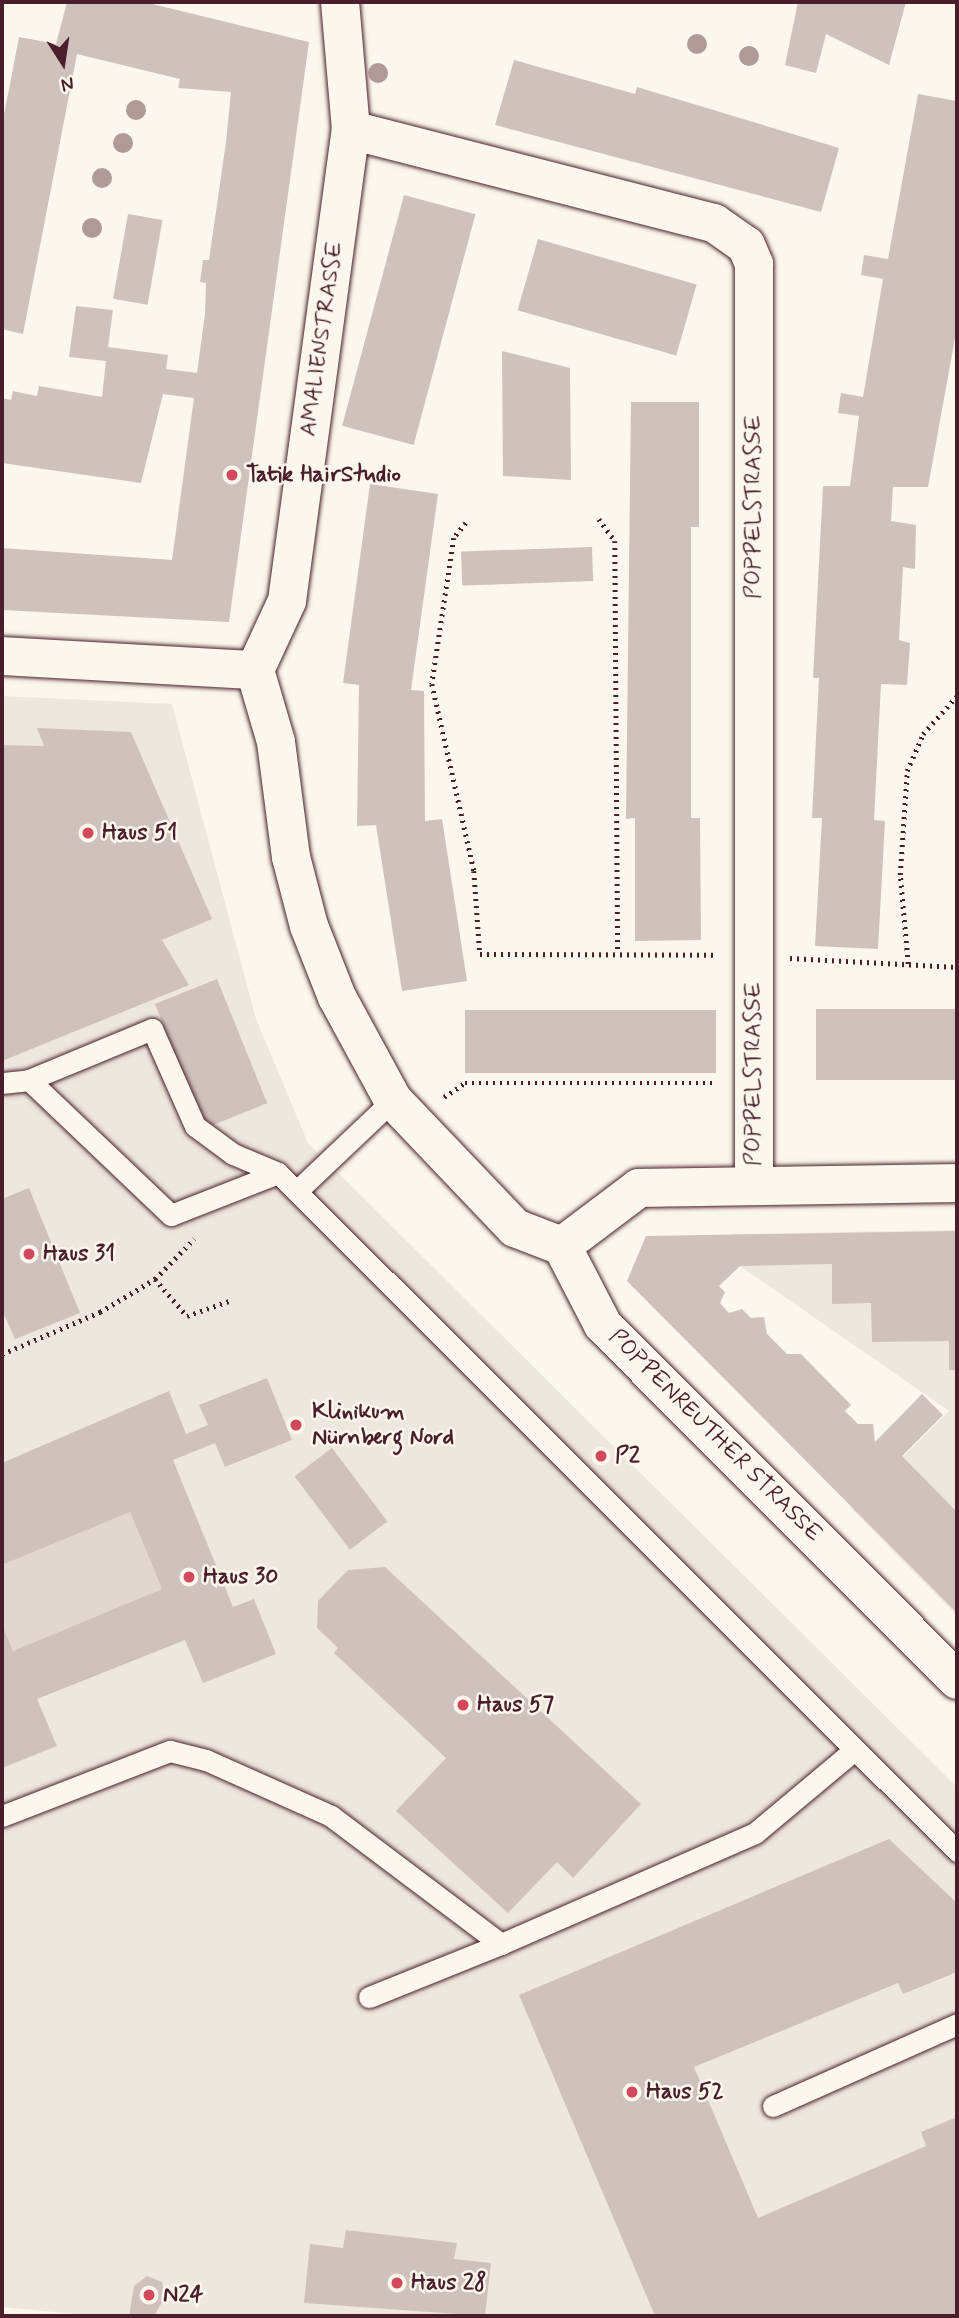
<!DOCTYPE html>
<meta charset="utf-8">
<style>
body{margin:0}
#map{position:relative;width:959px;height:2318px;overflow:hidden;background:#fbf7ec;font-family:Mynerve,sans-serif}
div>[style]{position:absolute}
.built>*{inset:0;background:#eee7de}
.green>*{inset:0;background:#e2d7d0}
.building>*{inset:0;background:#cfc2bc;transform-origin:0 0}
.path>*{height:4.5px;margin-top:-2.25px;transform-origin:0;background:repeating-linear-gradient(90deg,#4a1f2b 0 2px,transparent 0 7px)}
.roads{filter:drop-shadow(0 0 2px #4a1f2b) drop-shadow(0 0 2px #4a1f2b)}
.service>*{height:21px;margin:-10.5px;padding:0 10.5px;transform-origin:10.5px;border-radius:10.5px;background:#fbf7ec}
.minor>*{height:38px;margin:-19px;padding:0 19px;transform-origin:19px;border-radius:19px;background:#fbf7ec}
.trees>*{width:20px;height:20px;margin:-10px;border-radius:50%;background:#af9a98}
.dots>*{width:19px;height:19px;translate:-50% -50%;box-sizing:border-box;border:4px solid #fbf7ec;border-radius:50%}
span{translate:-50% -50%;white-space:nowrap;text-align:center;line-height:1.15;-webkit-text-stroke:5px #fbf7ec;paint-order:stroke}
.street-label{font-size:23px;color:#4a1f2b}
.poi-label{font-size:23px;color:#4a1f2b;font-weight:700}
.left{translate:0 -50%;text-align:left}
.frame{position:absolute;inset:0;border:4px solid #4a1f2b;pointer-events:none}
.north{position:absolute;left:28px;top:28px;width:70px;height:70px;-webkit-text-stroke:5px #fbf7ec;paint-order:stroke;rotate:168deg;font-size:19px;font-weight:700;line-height:28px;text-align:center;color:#4a1f2b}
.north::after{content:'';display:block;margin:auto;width:24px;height:32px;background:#4a1f2b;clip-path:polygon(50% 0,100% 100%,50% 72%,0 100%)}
</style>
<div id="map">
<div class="built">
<i style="clip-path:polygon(2px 696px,172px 704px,256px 1019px,308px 1143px,957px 1787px,957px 2316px,96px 2316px,2px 2307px)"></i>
<i style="clip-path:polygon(957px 1230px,957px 1616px,851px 1508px,949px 1411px,740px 1266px,730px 1234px)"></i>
</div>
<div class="green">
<i style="clip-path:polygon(130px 1512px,162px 1589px,13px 1651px,2px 1624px,2px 1565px)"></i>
</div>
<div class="building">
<i style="clip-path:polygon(67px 2px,144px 2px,309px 42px,229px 622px,2px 610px,2px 548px,172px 560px,194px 398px,163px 394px,141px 483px,2px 463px,2px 398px,11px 400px,13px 391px,37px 396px,39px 386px,102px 397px,106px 361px,69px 357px,76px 306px,113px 310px,108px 347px,168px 355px,166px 369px,197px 373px,205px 314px,206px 283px,200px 282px,203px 260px,209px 260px,226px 142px,231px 92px,178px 88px,180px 79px,77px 54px,23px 334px,2px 329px,2px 124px,10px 84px,19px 37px,56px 44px)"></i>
<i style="clip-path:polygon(798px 2px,906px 2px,889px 65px,826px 34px,816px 73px,785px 65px)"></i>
<i style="clip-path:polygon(514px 60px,635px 94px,637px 87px,839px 148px,821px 212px,495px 125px)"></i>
<i style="clip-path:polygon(918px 94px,957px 101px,957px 327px,928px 487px,893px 487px,891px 521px,916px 525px,915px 569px,903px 567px,899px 640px,910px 643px,907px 685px,881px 684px,874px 820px,885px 821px,878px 949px,815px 946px,822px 818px,812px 818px,819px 678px,813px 678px,823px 486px,850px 486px,859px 416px,838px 413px,841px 393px,863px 397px,883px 279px,861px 275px,864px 255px,888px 259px)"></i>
<i style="left:404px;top:195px;width:74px;height:239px;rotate:15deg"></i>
<i style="left:128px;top:214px;width:35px;height:86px;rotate:10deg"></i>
<i style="left:538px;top:239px;width:165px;height:74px;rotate:16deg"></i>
<i style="clip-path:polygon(502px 351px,570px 368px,571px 480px,503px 476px)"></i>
<i style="clip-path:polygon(631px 402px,699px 402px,699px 527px,691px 527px,691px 818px,700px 818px,701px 940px,635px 941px,635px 818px,626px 819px)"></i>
<i style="clip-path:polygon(370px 484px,438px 494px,411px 690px,424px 691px,425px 821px,442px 819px,467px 981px,402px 991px,376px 825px,357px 826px,359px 685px,343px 683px)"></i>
<i style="left:592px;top:547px;width:34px;height:131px;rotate:88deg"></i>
<i style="clip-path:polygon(37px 728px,131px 732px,212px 919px,162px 940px,189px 985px,2px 1061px,2px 745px,44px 746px)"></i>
<i style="left:217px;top:979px;width:134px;height:67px;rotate:68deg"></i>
<i style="left:957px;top:1009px;width:71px;height:141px;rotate:90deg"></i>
<i style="left:716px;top:1010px;width:63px;height:251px;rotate:90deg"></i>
<i style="clip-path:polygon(29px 1188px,80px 1313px,15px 1339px,2px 1310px,2px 1199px)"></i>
<i style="clip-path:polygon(957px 1231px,957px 1370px,949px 1370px,949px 1341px,872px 1342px,871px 1303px,832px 1304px,832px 1264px,740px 1266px,719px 1286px,725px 1292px,720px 1303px,729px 1313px,742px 1309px,751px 1318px,764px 1317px,767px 1334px,787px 1354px,801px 1354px,851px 1405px,845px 1411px,858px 1424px,873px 1424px,875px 1442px,922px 1394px,943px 1415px,902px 1456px,957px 1512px,957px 1613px,627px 1281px,646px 1236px)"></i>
<i style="clip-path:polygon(267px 1378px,292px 1440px,225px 1467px,215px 1443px,173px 1460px,233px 1607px,254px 1599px,276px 1654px,203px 1683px,185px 1640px,37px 1699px,57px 1746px,2px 1768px,2px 1624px,13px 1651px,162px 1589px,130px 1512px,2px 1565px,2px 1463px,169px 1391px,186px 1434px,208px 1425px,199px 1405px)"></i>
<i style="left:332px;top:1448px;width:92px;height:47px;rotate:53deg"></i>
<i style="clip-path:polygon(385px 1567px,641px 1804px,573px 1878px,557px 1862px,508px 1913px,396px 1811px,446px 1758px,334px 1653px,338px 1648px,317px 1628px,318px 1601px,348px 1570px)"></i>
<i style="clip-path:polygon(889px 1839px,957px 1903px,957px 1972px,903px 1994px,898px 1983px,694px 2067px,758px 2218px,926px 2146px,921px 2132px,957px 2117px,957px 2316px,655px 2316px,519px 1995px)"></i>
<i style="clip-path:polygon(346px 2230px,457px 2243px,454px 2259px,491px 2263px,485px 2316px,304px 2303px,310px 2244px,343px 2248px)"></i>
<i style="clip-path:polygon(147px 2276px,162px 2282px,165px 2297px,154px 2316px,129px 2316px,134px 2286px)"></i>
</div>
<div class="path">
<i style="left:599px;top:519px;width:27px;rotate:54deg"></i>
<i style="left:615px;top:541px;width:411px;rotate:89.6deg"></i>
<i style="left:466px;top:523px;width:19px;rotate:129deg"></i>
<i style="left:454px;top:538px;width:148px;rotate:98.6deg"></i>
<i style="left:432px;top:684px;width:192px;rotate:77.3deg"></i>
<i style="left:474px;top:871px;width:83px;rotate:85.9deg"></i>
<i style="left:480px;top:954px;width:235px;rotate:0.2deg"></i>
<i style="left:790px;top:958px;width:167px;rotate:3.1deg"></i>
<i style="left:908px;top:964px;width:89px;rotate:-95.1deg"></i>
<i style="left:900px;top:875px;width:104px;rotate:-86.1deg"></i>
<i style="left:907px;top:771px;width:40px;rotate:-66.6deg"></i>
<i style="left:923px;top:734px;width:51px;rotate:-48.2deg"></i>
<i style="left:444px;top:1097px;width:25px;rotate:-34deg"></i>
<i style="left:465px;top:1083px;width:250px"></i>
<i style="left:155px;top:1279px;width:56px;rotate:-45.7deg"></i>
<i style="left:2px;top:1354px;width:107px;rotate:-23.2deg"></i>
<i style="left:100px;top:1312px;width:64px;rotate:-31deg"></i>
<i style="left:155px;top:1279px;width:49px;rotate:49.1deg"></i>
<i style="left:187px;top:1316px;width:45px;rotate:-19.7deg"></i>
</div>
<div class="roads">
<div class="service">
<i style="left:2px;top:1083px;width:27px;rotate:-6deg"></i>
<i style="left:278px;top:1173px;width:49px;rotate:-157.1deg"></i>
<i style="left:233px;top:1154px;width:47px;rotate:-143.6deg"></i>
<i style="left:195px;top:1126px;width:106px;rotate:-113.9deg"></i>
<i style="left:152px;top:1029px;width:133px;rotate:157.5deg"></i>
<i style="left:29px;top:1080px;width:196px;rotate:43.6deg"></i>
<i style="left:171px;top:1215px;width:115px;rotate:-21.4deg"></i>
<i style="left:278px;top:1173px;width:960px;rotate:44.96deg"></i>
<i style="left:298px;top:1190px;width:131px;rotate:-43.5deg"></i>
<i style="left:2px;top:1816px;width:180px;rotate:-21.2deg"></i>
<i style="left:170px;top:1751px;width:37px;rotate:14deg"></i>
<i style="left:206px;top:1760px;width:137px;rotate:24.1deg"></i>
<i style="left:331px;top:1816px;width:213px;rotate:37deg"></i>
<i style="left:501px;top:1944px;width:277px;rotate:-23.6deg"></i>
<i style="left:755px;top:1833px;width:128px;rotate:-39.9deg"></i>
<i style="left:369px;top:1997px;width:142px;rotate:-21.9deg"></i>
<i style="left:773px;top:2106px;width:201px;rotate:-24deg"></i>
</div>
<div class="minor">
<i style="left:351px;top:130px;width:375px;rotate:14.4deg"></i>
<i style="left:714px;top:223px;width:39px;rotate:35deg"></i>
<i style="left:746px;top:245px;width:21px;rotate:67deg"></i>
<i style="left:754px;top:264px;width:920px;rotate:90deg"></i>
<i style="left:2px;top:656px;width:253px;rotate:3.2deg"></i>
<i style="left:255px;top:670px;width:75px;rotate:73.7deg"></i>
<i style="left:276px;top:742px;width:116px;rotate:82.6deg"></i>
<i style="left:291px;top:857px;width:71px;rotate:75.4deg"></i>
<i style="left:309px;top:926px;width:76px;rotate:68.5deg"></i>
<i style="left:337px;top:997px;width:117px;rotate:61.5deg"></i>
<i style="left:393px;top:1100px;width:177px;rotate:46.4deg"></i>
<i style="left:515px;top:1228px;width:50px;rotate:21deg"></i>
<i style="left:562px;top:1246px;width:89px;rotate:62.6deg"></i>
<i style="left:603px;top:1325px;width:501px;rotate:45.08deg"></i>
<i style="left:255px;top:670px;width:76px;rotate:-65.1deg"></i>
<i style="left:287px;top:601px;width:475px;rotate:-82.3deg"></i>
<i style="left:351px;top:130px;width:128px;rotate:-94.9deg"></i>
<i style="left:562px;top:1246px;width:96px;rotate:-37deg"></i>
<i style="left:639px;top:1188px;width:318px;rotate:-0.9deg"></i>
</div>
</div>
<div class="trees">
<i style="left:697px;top:44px"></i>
<i style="left:749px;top:56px"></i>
<i style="left:378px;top:73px"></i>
<i style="left:136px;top:110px"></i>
<i style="left:123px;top:143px"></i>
<i style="left:102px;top:178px"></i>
<i style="left:92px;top:228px"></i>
</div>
<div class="dots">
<i style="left:232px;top:475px;background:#d1495b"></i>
<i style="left:88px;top:833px;background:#d1495b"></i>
<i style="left:29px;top:1254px;background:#d1495b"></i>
<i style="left:296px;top:1425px;background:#d1495b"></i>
<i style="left:601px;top:1456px;background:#d1495b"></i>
<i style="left:189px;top:1577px;background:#d1495b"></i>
<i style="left:463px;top:1705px;background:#d1495b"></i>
<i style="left:632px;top:2092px;background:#d1495b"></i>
<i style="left:397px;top:2283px;background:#d1495b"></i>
<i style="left:149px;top:2295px;background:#d1495b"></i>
</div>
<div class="street-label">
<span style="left:322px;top:339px;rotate:-82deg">AMALIENSTRASSE</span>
<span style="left:754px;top:507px;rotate:-90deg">POPPELSTRASSE</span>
<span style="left:754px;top:1074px;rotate:-90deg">POPPELSTRASSE</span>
<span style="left:715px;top:1436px;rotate:45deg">POPPENREUTHER STRASSE</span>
</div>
<div class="poi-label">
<span class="left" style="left:246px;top:475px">Tatik HairStudio</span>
<span class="left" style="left:102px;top:833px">Haus 51</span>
<span class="left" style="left:43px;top:1254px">Haus 31</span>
<span class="left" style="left:312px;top:1425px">Klinikum<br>Nürnberg Nord</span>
<span class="left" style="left:615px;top:1456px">P2</span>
<span class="left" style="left:203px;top:1577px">Haus 30</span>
<span class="left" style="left:477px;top:1705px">Haus 57</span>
<span class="left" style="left:646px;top:2092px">Haus 52</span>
<span class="left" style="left:411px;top:2283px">Haus 28</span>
<span class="left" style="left:163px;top:2295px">N24</span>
</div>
<div class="frame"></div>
<div class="north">N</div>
</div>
